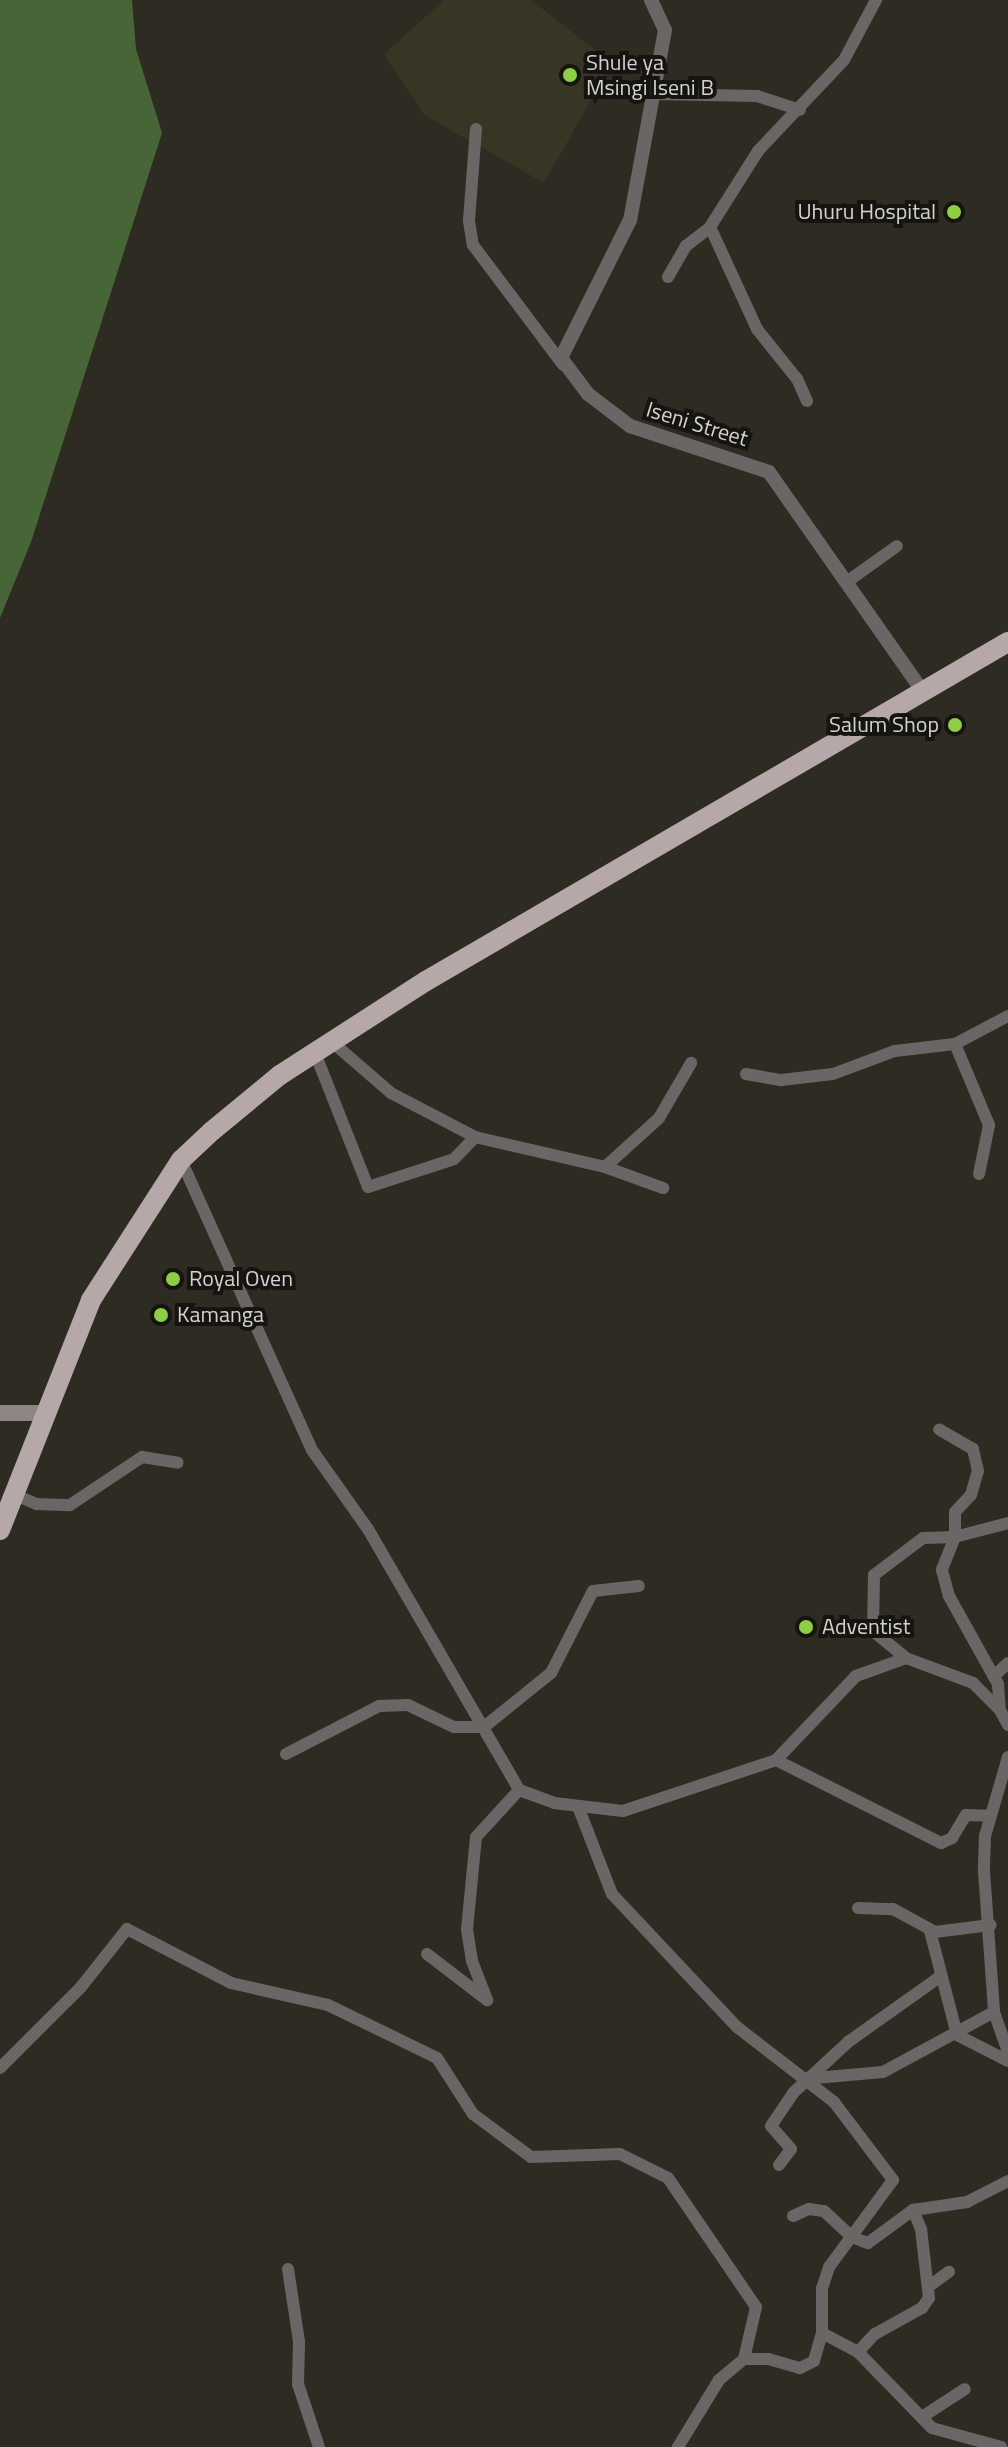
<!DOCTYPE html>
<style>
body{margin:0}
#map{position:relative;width:1008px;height:2447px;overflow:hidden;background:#2e2c22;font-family:"Titillium Web",sans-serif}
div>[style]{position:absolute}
.built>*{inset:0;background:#393525}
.forest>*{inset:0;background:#476536}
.minor>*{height:12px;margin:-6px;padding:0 6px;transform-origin:6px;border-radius:6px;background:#6b6565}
.tertiary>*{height:14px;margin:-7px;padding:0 7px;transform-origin:7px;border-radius:7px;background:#6b6565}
.secondary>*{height:16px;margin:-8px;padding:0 8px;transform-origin:8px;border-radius:8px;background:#8f8585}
.trunk>*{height:20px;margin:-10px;padding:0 10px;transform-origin:10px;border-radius:10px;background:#b6a8a9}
.dots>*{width:22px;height:22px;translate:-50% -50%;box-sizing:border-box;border:4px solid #151410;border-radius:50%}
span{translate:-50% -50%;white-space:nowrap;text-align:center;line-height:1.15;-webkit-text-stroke:8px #151410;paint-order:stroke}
.poi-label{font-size:22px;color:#d3d2cb}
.left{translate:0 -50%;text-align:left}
.right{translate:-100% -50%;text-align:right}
.street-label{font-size:22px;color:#d3d2cb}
</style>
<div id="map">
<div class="built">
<i style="clip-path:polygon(444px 0,531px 0,612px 63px,544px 183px,424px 115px,384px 54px)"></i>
</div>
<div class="forest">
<i style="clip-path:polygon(0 0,132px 0,136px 49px,162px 133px,31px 542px,0 618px)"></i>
</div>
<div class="minor">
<i style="left:653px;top:94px;width:104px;rotate:1.1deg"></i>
<i style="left:757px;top:96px;width:45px;rotate:18deg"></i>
<i style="left:476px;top:129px;width:92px;rotate:94.4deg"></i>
<i style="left:469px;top:221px;width:24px;rotate:81deg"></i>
<i style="left:473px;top:245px;width:150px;rotate:53.1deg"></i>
<i style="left:668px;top:277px;width:36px;rotate:-60deg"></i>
<i style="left:686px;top:246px;width:31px;rotate:-38deg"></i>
<i style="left:807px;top:401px;width:24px;rotate:-114deg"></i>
<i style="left:797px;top:379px;width:64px;rotate:-128.7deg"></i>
<i style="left:757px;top:329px;width:112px;rotate:-114.7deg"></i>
<i style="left:710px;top:227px;width:90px;rotate:-57.7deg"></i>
<i style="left:758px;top:151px;width:125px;rotate:-46.6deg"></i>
<i style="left:844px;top:60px;width:68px;rotate:-61.9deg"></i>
<i style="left:848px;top:581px;width:60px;rotate:-35.5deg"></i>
<i style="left:332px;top:1042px;width:78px;rotate:40.8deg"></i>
<i style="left:391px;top:1093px;width:95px;rotate:27.6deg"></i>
<i style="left:475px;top:1137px;width:133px;rotate:13deg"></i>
<i style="left:605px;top:1167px;width:73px;rotate:-42.2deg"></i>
<i style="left:659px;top:1118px;width:64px;rotate:-59.8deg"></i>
<i style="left:955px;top:1044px;width:88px;rotate:67.2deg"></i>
<i style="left:989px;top:1125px;width:50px;rotate:101.5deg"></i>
<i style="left:315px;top:1053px;width:144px;rotate:68.4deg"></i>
<i style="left:368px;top:1187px;width:90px;rotate:-18deg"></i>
<i style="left:454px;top:1159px;width:30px;rotate:-46deg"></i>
<i style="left:746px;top:1074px;width:36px;rotate:10deg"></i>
<i style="left:781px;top:1080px;width:52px;rotate:-6.6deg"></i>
<i style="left:833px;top:1074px;width:66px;rotate:-20.4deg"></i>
<i style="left:895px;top:1051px;width:60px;rotate:-6.7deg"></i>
<i style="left:955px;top:1044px;width:60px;rotate:-27.8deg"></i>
<i style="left:181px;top:1160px;width:318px;rotate:65.7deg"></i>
<i style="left:312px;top:1450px;width:97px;rotate:54.7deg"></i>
<i style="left:368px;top:1529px;width:302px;rotate:59.9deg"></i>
<i style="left:519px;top:1790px;width:37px;rotate:20deg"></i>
<i style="left:554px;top:1803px;width:69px;rotate:6.6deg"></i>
<i style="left:623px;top:1811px;width:161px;rotate:-18.4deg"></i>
<i style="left:776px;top:1760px;width:116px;rotate:-46.4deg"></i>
<i style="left:856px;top:1676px;width:53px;rotate:-19.8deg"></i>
<i style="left:906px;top:1658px;width:43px;rotate:-140.7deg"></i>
<i style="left:873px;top:1631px;width:56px;rotate:-89deg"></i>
<i style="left:874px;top:1575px;width:61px;rotate:-37.1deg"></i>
<i style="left:923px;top:1538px;width:32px;rotate:-2deg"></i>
<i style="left:955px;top:1537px;width:25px;rotate:-90deg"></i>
<i style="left:955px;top:1512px;width:23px;rotate:-47deg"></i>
<i style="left:971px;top:1495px;width:25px;rotate:-74deg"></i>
<i style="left:978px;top:1471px;width:23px;rotate:-103deg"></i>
<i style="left:973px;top:1449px;width:39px;rotate:-150deg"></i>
<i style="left:605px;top:1167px;width:62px;rotate:19.9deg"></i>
<i style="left:13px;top:1494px;width:26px;rotate:23deg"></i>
<i style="left:37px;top:1504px;width:33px;rotate:2deg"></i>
<i style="left:70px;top:1505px;width:87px;rotate:-33.7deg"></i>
<i style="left:142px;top:1457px;width:36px;rotate:9deg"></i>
<i style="left:1008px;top:1523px;width:55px;rotate:165.2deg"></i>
<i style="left:955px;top:1537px;width:35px;rotate:112deg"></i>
<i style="left:942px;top:1570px;width:27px;rotate:75deg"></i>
<i style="left:949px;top:1596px;width:101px;rotate:60.9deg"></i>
<i style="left:998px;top:1684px;width:26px;rotate:86deg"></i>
<i style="left:1000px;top:1710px;width:17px;rotate:62deg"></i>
<i style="left:906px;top:1658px;width:72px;rotate:20.5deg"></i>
<i style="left:973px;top:1683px;width:38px;rotate:45deg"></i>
<i style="left:994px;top:1676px;width:19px;rotate:-43deg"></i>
<i style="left:286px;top:1754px;width:105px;rotate:-27.3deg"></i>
<i style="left:379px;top:1706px;width:29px;rotate:-2deg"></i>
<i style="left:408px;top:1705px;width:51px;rotate:25.6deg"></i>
<i style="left:454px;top:1727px;width:30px"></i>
<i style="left:484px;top:1727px;width:86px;rotate:-38.9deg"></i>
<i style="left:551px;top:1673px;width:92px;rotate:-62.9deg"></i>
<i style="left:593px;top:1591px;width:46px;rotate:-6.2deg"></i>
<i style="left:1008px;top:1757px;width:82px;rotate:106.2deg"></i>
<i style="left:985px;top:1836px;width:35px;rotate:92deg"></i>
<i style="left:984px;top:1871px;width:141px;rotate:85.9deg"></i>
<i style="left:994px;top:2012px;width:42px;rotate:70.7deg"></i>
<i style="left:776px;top:1760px;width:185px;rotate:26.7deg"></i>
<i style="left:941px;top:1843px;width:12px;rotate:-24deg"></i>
<i style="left:952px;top:1838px;width:27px;rotate:-59deg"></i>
<i style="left:966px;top:1815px;width:24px;rotate:2deg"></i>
<i style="left:579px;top:1809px;width:91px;rotate:68.8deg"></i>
<i style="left:612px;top:1894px;width:183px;rotate:46.8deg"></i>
<i style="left:737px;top:2027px;width:123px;rotate:37.7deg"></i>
<i style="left:834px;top:2102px;width:98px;rotate:52.9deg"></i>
<i style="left:893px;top:2180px;width:108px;rotate:126.3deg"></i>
<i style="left:829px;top:2267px;width:23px;rotate:108deg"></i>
<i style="left:822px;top:2289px;width:44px;rotate:90deg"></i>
<i style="left:822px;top:2333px;width:29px;rotate:106deg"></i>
<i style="left:814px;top:2361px;width:16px;rotate:153deg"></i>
<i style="left:800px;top:2368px;width:33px;rotate:-164deg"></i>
<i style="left:768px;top:2359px;width:24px;rotate:180deg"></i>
<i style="left:744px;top:2359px;width:33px;rotate:140deg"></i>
<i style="left:719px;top:2380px;width:79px;rotate:121.5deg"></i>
<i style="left:858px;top:1908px;width:35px;rotate:2deg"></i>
<i style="left:893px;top:1909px;width:48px;rotate:28.7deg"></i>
<i style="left:935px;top:1932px;width:56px;rotate:-7.1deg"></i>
<i style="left:930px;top:1931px;width:107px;rotate:75.4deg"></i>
<i style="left:957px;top:2035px;width:57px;rotate:27deg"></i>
<i style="left:427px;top:1954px;width:76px;rotate:37.5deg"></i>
<i style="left:487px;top:2000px;width:42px;rotate:-111deg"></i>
<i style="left:472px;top:1961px;width:32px;rotate:-99deg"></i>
<i style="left:467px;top:1929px;width:92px;rotate:-84.4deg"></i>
<i style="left:476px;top:1837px;width:64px;rotate:-47.5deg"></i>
<i style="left:0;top:2068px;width:115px;rotate:-45deg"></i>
<i style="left:81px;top:1987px;width:74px;rotate:-51.6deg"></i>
<i style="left:127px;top:1929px;width:117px;rotate:27.4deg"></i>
<i style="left:231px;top:1983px;width:99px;rotate:12.8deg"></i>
<i style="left:328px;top:2005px;width:121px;rotate:25.9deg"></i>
<i style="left:437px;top:2058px;width:67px;rotate:57.3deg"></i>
<i style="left:473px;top:2114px;width:72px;rotate:36.6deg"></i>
<i style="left:531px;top:2157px;width:89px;rotate:-1.9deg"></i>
<i style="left:620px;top:2154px;width:54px;rotate:26.6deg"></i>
<i style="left:668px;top:2178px;width:156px;rotate:55.7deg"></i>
<i style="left:756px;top:2307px;width:53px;rotate:103deg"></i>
<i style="left:804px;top:2079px;width:79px;rotate:-5.1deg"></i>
<i style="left:883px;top:2072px;width:126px;rotate:-28.4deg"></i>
<i style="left:779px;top:2165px;width:20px;rotate:-53deg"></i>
<i style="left:791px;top:2149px;width:30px;rotate:-131deg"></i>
<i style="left:771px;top:2126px;width:40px;rotate:-56deg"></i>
<i style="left:793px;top:2093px;width:75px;rotate:-42.8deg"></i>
<i style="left:848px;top:2042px;width:110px;rotate:-35.4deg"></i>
<i style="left:793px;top:2216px;width:17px;rotate:-24deg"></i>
<i style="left:809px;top:2209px;width:15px;rotate:8deg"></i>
<i style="left:824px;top:2211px;width:38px;rotate:43deg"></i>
<i style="left:852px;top:2237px;width:17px;rotate:21deg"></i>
<i style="left:868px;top:2243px;width:56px;rotate:-36.3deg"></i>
<i style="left:913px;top:2210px;width:55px;rotate:-8.4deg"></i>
<i style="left:967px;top:2202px;width:46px;rotate:-27.1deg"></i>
<i style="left:288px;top:2269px;width:74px;rotate:81.4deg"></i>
<i style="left:299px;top:2342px;width:42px;rotate:91.4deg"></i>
<i style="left:298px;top:2384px;width:66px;rotate:71.6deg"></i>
<i style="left:928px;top:2287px;width:26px;rotate:-36deg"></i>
<i style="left:822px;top:2333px;width:41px;rotate:27.8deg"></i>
<i style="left:858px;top:2352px;width:106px;rotate:45.8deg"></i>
<i style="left:932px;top:2428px;width:72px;rotate:15.4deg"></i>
<i style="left:858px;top:2352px;width:25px;rotate:-47deg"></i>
<i style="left:875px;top:2334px;width:54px;rotate:-29deg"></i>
<i style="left:922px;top:2308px;width:12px;rotate:-55deg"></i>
<i style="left:929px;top:2298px;width:69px;rotate:-96.6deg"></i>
<i style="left:921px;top:2229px;width:21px;rotate:-113deg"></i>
<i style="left:922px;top:2417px;width:51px;rotate:-33.1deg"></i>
</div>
<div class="tertiary">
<i style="left:651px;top:0;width:33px;rotate:65deg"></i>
<i style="left:665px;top:30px;width:193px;rotate:100.4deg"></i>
<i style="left:630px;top:220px;width:154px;rotate:116.6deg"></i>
<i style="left:561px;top:358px;width:45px;rotate:53.1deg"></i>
<i style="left:588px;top:394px;width:53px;rotate:37.3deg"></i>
<i style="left:630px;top:426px;width:146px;rotate:18.3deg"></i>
<i style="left:769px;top:472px;width:269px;rotate:55deg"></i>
</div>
<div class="secondary">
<i style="left:0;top:1413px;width:43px"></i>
</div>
<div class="trunk">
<i style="left:0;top:1530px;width:247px;rotate:-68.4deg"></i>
<i style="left:91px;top:1300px;width:166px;rotate:-57.3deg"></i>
<i style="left:181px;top:1160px;width:42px;rotate:-43.1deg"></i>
<i style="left:212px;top:1131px;width:88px;rotate:-39.5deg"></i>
<i style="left:280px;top:1075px;width:174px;rotate:-32.8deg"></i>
<i style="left:426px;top:981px;width:674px;rotate:-30.22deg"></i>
</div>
<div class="dots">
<i style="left:570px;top:75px;background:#8dce44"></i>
<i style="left:954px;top:212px;background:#8dce44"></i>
<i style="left:955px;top:725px;background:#8dce44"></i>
<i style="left:173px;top:1279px;background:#8dce44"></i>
<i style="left:161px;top:1315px;background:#8dce44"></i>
<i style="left:806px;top:1627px;background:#8dce44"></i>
</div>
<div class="poi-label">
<span class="left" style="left:586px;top:75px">Shule ya<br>Msingi Iseni B</span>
<span class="right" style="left:936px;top:212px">Uhuru Hospital</span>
<span class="right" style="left:939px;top:725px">Salum Shop</span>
<span class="left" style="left:189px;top:1279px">Royal Oven</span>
<span class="left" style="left:177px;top:1315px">Kamanga</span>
<span class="left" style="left:822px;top:1627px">Adventist</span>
</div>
<div class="street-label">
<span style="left:697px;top:424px;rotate:17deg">Iseni Street</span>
</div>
</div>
